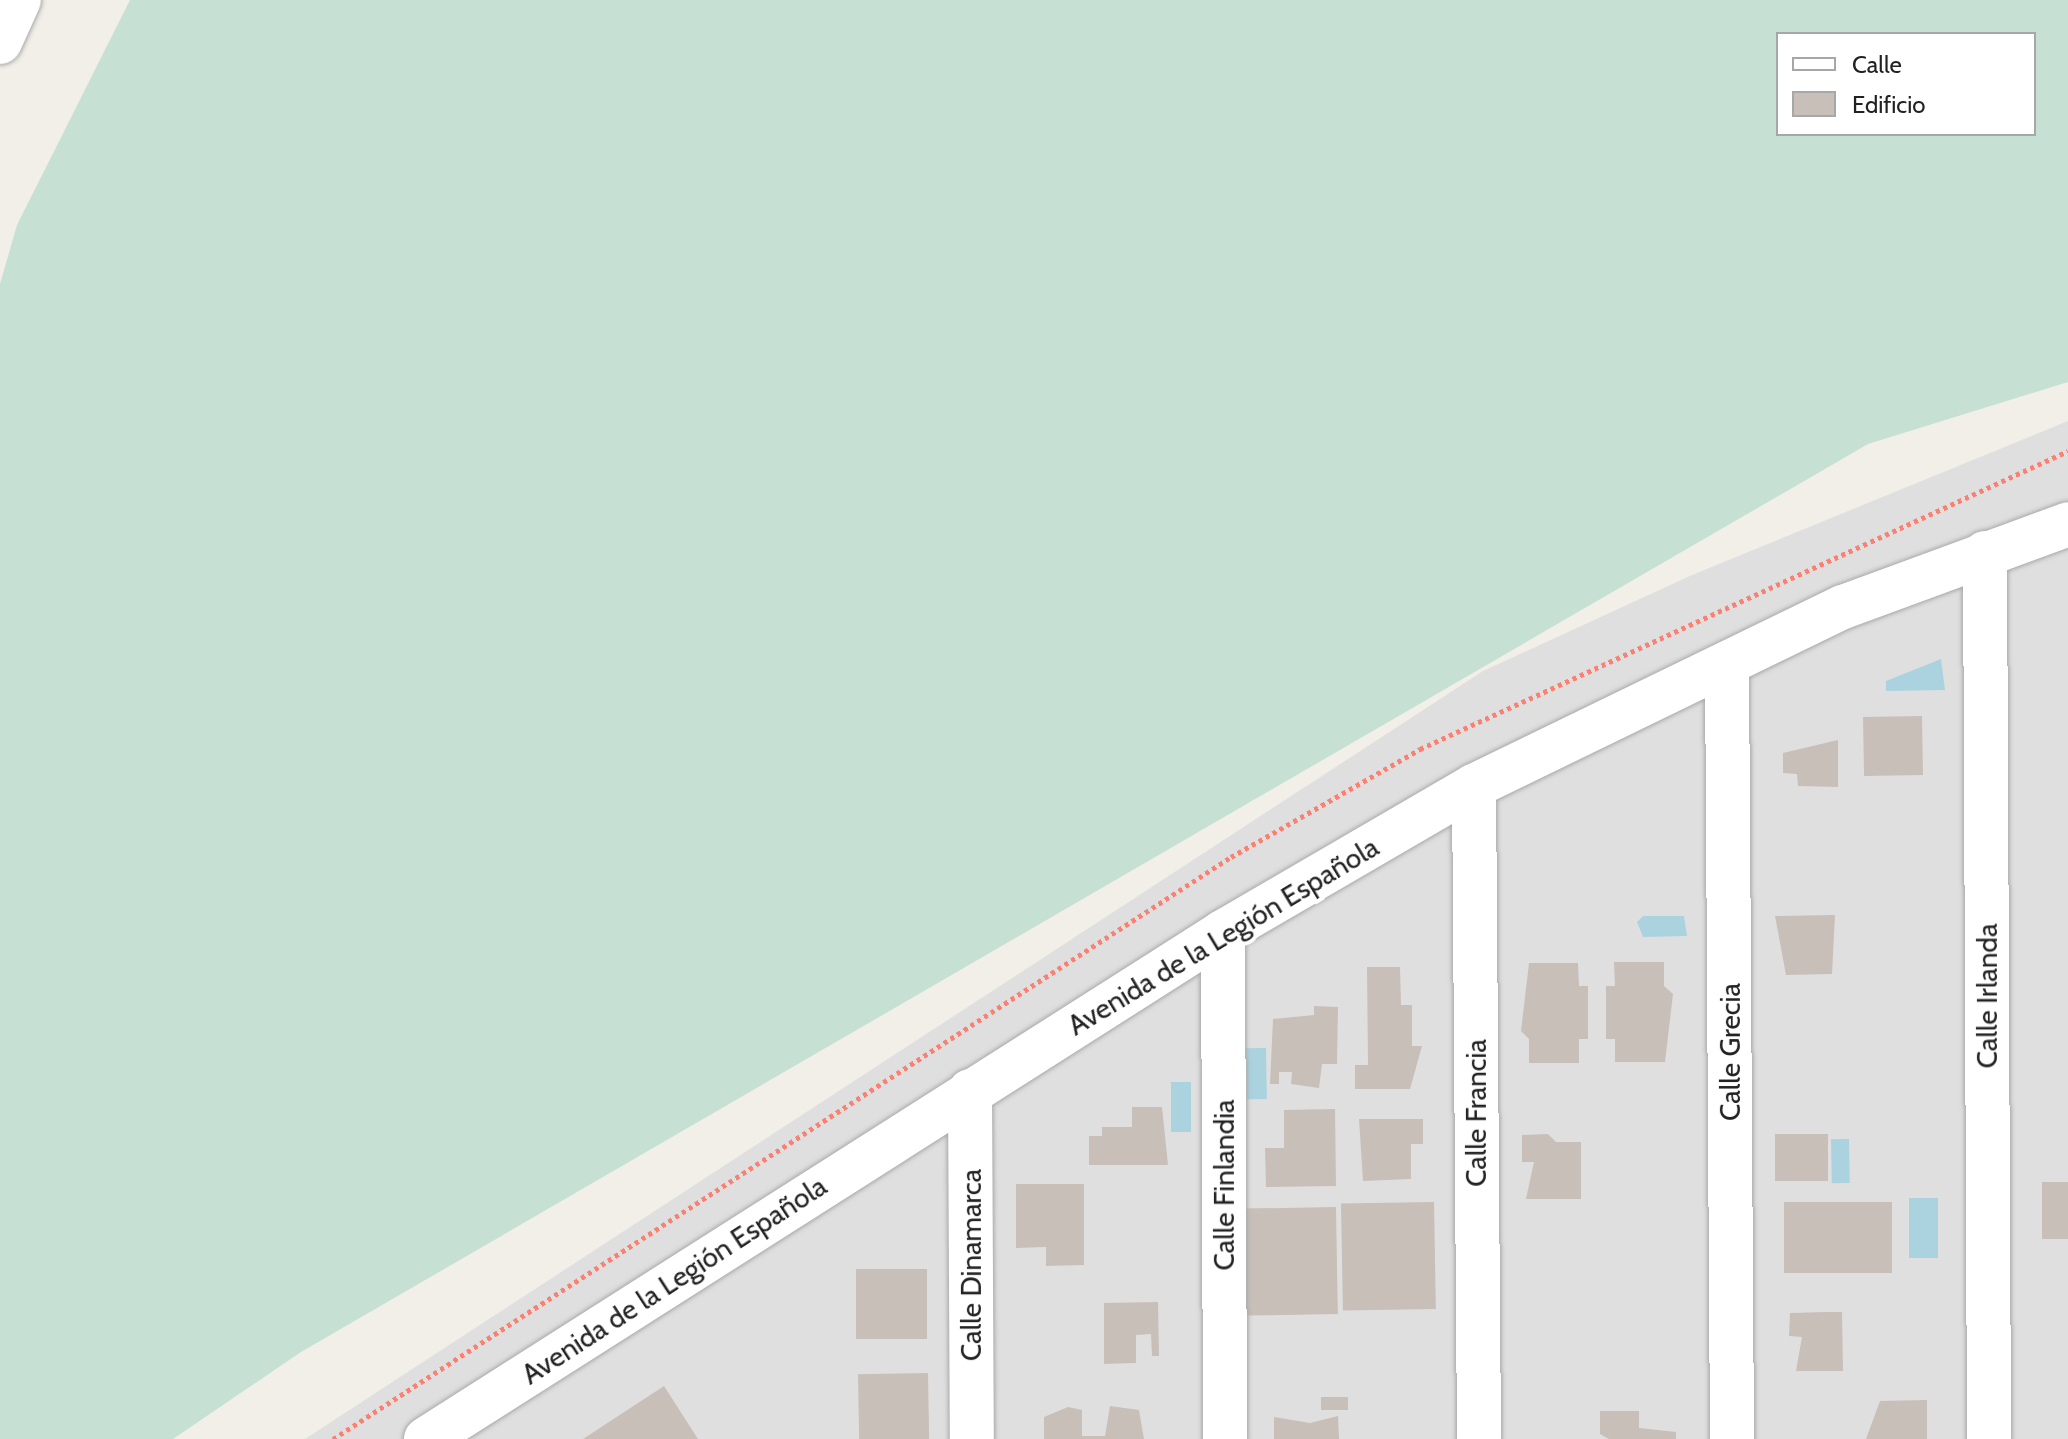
<!DOCTYPE html>
<meta charset="utf-8">
<style>
body{margin:0}
#map{position:relative;width:2068px;height:1439px;overflow:hidden;background:#f2efe9;font-family:Cabin,sans-serif}
div>[style]{position:absolute}
.residential>*{inset:0;background:#e0dfdf}
.wetland>*{inset:0;background:#c6e0d4}
.water>*{inset:0;background:#aad3df;transform-origin:0 0}
.building>*{inset:0;background:#c7bfb8;transform-origin:0 0}
.path>*{height:5px;margin-top:-2.5px;transform-origin:0;background:repeating-linear-gradient(90deg,#fa8072 0 4px,transparent 0 8px)}
.roads{filter:drop-shadow(0 0 2px #a9a9a9) drop-shadow(0 0 2px #a9a9a9)}
.minor>*{height:44px;margin:-22px;padding:0 22px;transform-origin:22px;border-radius:22px;background:#fff}
span{translate:-50% -50%;white-space:nowrap;text-align:center;line-height:1.15;-webkit-text-stroke:8px #fff;paint-order:stroke}
.street-label{font-size:28px;color:#222}
.legend{position:absolute;left:1776px;top:32px;width:260px;height:104px;box-sizing:border-box;background:#fff;border:2px solid #a7a7a7;margin:0;padding:10px 14px;list-style:none;font-size:24px;color:#222}
.legend li{display:flex;align-items:center;gap:16px;height:40px}
.legend b{width:40px;border:2px solid #a7a7a7}
</style>
<div id="map">
<div class="residential">
<i style="clip-path:polygon(2068px 421px,2068px 1439px,305px 1439px,1483px 671px,1692px 575px)"></i>
</div>
<div class="wetland">
<i style="clip-path:polygon(evenodd,130px 0,2068px 0,2068px 382px,1868px 444px,301px 1352px,173px 1439px,0 1439px,0 284px,17px 225px,130px 0,1778px 34px,2034px 34px,2034px 134px,1778px 134px,1778px 34px)"></i>
</div>
<div class="water">
<i style="clip-path:polygon(1941px 659px,1945px 690px,1886px 691px,1886px 681px)"></i>
<i style="clip-path:polygon(1643px 916px,1684px 916px,1687px 936px,1643px 937px,1637px 922px)"></i>
<i style="left:1266px;top:1048px;width:51px;height:20px;rotate:89deg"></i>
<i style="left:1171px;top:1082px;width:20px;height:50px"></i>
<i style="left:1849px;top:1139px;width:44px;height:18px;rotate:89deg"></i>
<i style="left:1909px;top:1198px;width:29px;height:60px"></i>
</div>
<div class="building">
<i style="left:1922px;top:716px;width:59px;height:59px;rotate:89deg"></i>
<i style="clip-path:polygon(1838px 740px,1838px 787px,1798px 786px,1797px 774px,1783px 773px,1783px 753px)"></i>
<i style="clip-path:polygon(1835px 915px,1832px 974px,1786px 975px,1775px 916px)"></i>
<i style="clip-path:polygon(1614px 962px,1664px 962px,1664px 986px,1673px 994px,1665px 1062px,1615px 1062px,1615px 1039px,1606px 1039px,1606px 986px,1615px 986px)"></i>
<i style="clip-path:polygon(1529px 963px,1578px 963px,1579px 986px,1588px 986px,1588px 1039px,1579px 1039px,1579px 1063px,1529px 1063px,1529px 1039px,1521px 1031px)"></i>
<i style="clip-path:polygon(1367px 967px,1400px 967px,1401px 1005px,1412px 1005px,1412px 1046px,1422px 1046px,1410px 1089px,1355px 1089px,1355px 1065px,1368px 1065px)"></i>
<i style="clip-path:polygon(1314px 1006px,1338px 1007px,1337px 1064px,1322px 1064px,1319px 1088px,1291px 1084px,1292px 1072px,1279px 1072px,1279px 1084px,1270px 1084px,1273px 1019px,1314px 1015px)"></i>
<i style="clip-path:polygon(1132px 1107px,1162px 1107px,1168px 1165px,1089px 1165px,1089px 1136px,1102px 1136px,1102px 1127px,1132px 1127px)"></i>
<i style="clip-path:polygon(1335px 1109px,1336px 1186px,1266px 1187px,1265px 1148px,1284px 1148px,1284px 1110px)"></i>
<i style="clip-path:polygon(1359px 1119px,1423px 1119px,1423px 1144px,1411px 1144px,1411px 1179px,1363px 1181px)"></i>
<i style="clip-path:polygon(1548px 1134px,1556px 1142px,1581px 1142px,1581px 1199px,1526px 1199px,1534px 1162px,1522px 1162px,1522px 1135px)"></i>
<i style="left:1775px;top:1134px;width:53px;height:47px"></i>
<i style="left:2042px;top:1182px;width:26px;height:57px"></i>
<i style="clip-path:polygon(1016px 1184px,1084px 1184px,1084px 1265px,1046px 1266px,1046px 1247px,1016px 1248px)"></i>
<i style="left:1434px;top:1202px;width:107px;height:93px;rotate:89deg"></i>
<i style="left:1784px;top:1202px;width:108px;height:71px"></i>
<i style="left:1336px;top:1207px;width:107px;height:93px;rotate:89deg"></i>
<i style="left:927px;top:1269px;width:70px;height:71px;rotate:90deg"></i>
<i style="clip-path:polygon(1158px 1302px,1159px 1356px,1152px 1356px,1151px 1334px,1136px 1335px,1136px 1363px,1104px 1364px,1104px 1303px)"></i>
<i style="clip-path:polygon(1827px 1312px,1842px 1312px,1843px 1371px,1796px 1371px,1802px 1337px,1789px 1336px,1790px 1313px)"></i>
<i style="left:928px;top:1373px;width:66px;height:70px;rotate:89deg"></i>
<i style="clip-path:polygon(664px 1386px,698px 1439px,583px 1439px)"></i>
<i style="left:1321px;top:1397px;width:27px;height:13px"></i>
<i style="clip-path:polygon(1927px 1400px,1927px 1439px,1866px 1439px,1880px 1401px)"></i>
<i style="clip-path:polygon(1110px 1406px,1139px 1410px,1144px 1439px,1044px 1439px,1044px 1417px,1068px 1407px,1082px 1410px,1082px 1436px,1105px 1436px)"></i>
<i style="clip-path:polygon(1600px 1411px,1639px 1411px,1639px 1428px,1676px 1432px,1676px 1439px,1609px 1439px,1600px 1434px)"></i>
<i style="clip-path:polygon(1338px 1416px,1339px 1439px,1274px 1439px,1274px 1417px,1310px 1423px)"></i>
</div>
<div class="path">
<i style="left:333px;top:1439px;width:1070px;rotate:-32.95deg"></i>
<i style="left:1231px;top:857px;width:218px;rotate:-29.7deg"></i>
<i style="left:1420px;top:749px;width:713px;rotate:-24.7deg"></i>
</div>
<div class="roads">
<div class="minor">
<i style="left:0;top:42px;width:46px;rotate:-65.7deg"></i>
<i style="left:1985px;top:553px;width:886px;rotate:89.74deg"></i>
<i style="left:1727px;top:664px;width:775px;rotate:89.63deg"></i>
<i style="left:1474px;top:786px;width:653px;rotate:89.56deg"></i>
<i style="left:1223px;top:932px;width:507px;rotate:89.77deg"></i>
<i style="left:970px;top:1091px;width:348px;rotate:89.7deg"></i>
<i style="left:426px;top:1439px;width:945px;rotate:-32.46deg"></i>
<i style="left:1223px;top:932px;width:290px;rotate:-30.2deg"></i>
<i style="left:1474px;top:786px;width:410px;rotate:-25.9deg"></i>
<i style="left:1843px;top:607px;width:240px;rotate:-20.2deg"></i>
</div>
</div>
<div class="street-label">
<span style="left:1223px;top:936px;rotate:-31deg">Avenida de la Legión Española</span>
<span style="left:1987px;top:996px;rotate:-90deg">Calle Irlanda</span>
<span style="left:1730px;top:1052px;rotate:-90deg">Calle Grecia</span>
<span style="left:1476px;top:1113px;rotate:-90deg">Calle Francia</span>
<span style="left:1224px;top:1185px;rotate:-90deg">Calle Finlandia</span>
<span style="left:971px;top:1265px;rotate:-90deg">Calle Dinamarca</span>
<span style="left:674px;top:1280px;rotate:-33deg">Avenida de la Legión Española</span>
</div>
<ul class="legend">
<li><b style="height:10px;background:#fff"></b>Calle</li>
<li><b style="height:22px;background:#c7bfb8"></b>Edificio</li>
</ul>
</div>
